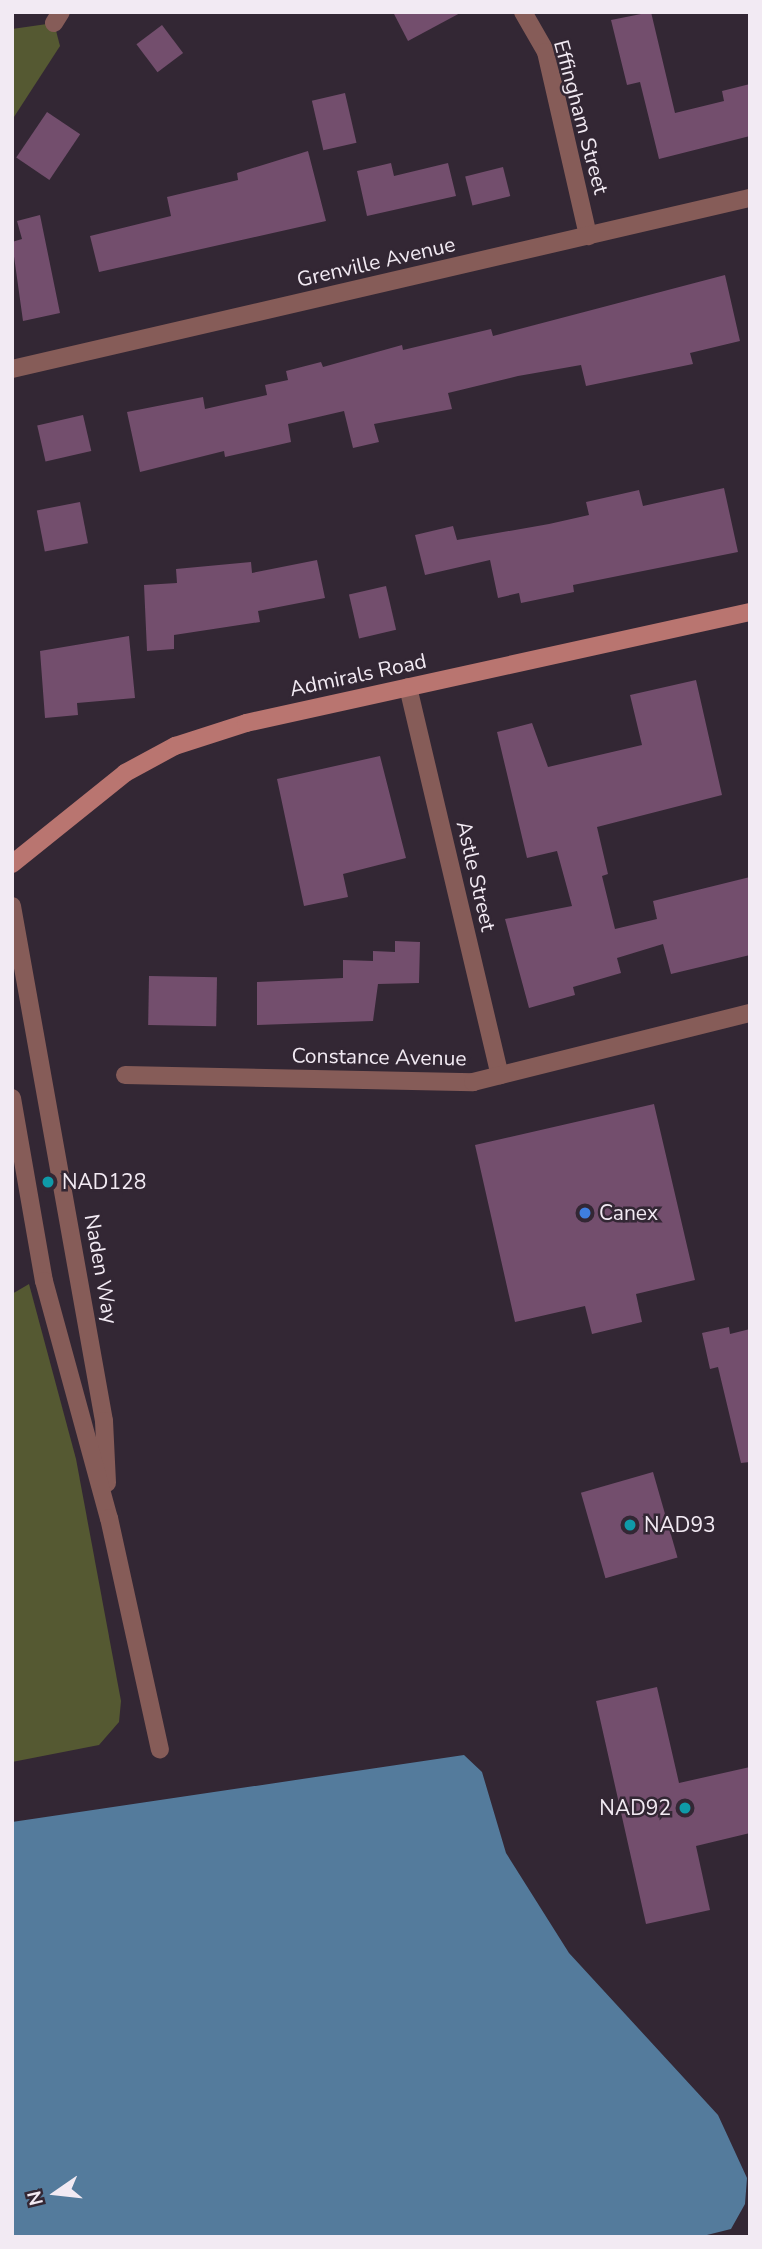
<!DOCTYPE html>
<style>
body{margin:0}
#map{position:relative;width:762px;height:2249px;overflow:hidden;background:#332734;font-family:"Nunito Sans",sans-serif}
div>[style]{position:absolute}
.green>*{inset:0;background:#555932}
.water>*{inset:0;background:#547b9c}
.building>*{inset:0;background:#734e6d;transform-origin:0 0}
.minor>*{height:18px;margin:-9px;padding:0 9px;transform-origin:9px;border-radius:9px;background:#865c58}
.secondary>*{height:18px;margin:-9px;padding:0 9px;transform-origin:9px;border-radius:9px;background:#b97570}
.dots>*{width:19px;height:19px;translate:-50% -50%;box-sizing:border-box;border:4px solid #332734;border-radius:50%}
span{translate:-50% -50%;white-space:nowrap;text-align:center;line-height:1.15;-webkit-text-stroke:5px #332734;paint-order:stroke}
.street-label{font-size:21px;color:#f2eaf3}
.poi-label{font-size:21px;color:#f2eaf3}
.left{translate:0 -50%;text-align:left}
.right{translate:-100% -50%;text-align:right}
.frame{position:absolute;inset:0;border:14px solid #f2eaf3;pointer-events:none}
.north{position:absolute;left:21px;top:2158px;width:70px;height:70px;-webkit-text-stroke:5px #332734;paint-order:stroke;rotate:256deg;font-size:19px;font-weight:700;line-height:28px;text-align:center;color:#f2eaf3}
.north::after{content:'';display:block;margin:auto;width:24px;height:32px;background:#f2eaf3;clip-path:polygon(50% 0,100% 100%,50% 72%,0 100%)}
</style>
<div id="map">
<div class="green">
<i style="clip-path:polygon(54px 23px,60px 46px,12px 120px,12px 29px)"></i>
<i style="clip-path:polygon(29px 1284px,76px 1459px,121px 1701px,119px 1722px,99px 1745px,12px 1762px,12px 1294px)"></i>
</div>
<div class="water">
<i style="clip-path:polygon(464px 1755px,482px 1772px,506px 1853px,569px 1953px,718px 2115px,747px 2178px,745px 2204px,731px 2229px,699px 2237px,12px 2237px,12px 1822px)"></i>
</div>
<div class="building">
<i style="clip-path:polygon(393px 12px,462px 12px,408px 41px)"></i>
<i style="clip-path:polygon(651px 12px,675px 113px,724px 101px,722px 91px,750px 84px,750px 136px,659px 159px,640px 82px,627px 85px,611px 20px)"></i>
<i style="left:162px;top:25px;width:35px;height:32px;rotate:53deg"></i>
<i style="left:345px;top:93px;width:51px;height:34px;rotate:77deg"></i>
<i style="left:47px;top:112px;width:40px;height:55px;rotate:34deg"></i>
<i style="clip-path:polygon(308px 151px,326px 221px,99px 272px,90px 236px,171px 216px,167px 197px,238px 180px,237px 173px)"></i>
<i style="clip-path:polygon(391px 163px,394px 176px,448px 163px,456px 196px,367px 216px,357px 171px)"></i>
<i style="left:503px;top:167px;width:30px;height:39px;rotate:76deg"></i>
<i style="clip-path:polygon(40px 215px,60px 313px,23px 321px,12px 242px,22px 239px,17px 221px)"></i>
<i style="clip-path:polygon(725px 275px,740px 341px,690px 353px,693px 364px,586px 386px,581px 365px,518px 376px,448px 393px,452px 409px,374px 424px,379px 442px,353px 448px,344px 411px,288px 424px,291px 442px,225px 457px,224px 451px,140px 472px,127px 412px,203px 397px,205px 409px,267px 395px,265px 385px,288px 380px,286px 371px,321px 362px,323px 367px,402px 345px,403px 350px,491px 329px,493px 336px)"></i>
<i style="left:83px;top:415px;width:37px;height:47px;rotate:77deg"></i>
<i style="clip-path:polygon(724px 488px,738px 552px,573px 585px,574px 592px,521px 603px,519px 593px,498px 598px,490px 560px,425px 575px,415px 535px,453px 526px,457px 540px,549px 524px,589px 515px,586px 502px,639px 490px,643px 506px)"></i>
<i style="left:80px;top:502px;width:42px;height:44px;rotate:79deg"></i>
<i style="clip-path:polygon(317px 560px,325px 598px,258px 611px,260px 622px,174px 635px,174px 649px,147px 651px,144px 585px,177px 583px,176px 569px,251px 562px,252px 573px)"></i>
<i style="left:386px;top:586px;width:45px;height:38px;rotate:77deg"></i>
<i style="clip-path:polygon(129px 636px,135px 698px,77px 703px,78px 715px,45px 718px,40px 651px)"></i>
<i style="clip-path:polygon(696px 680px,722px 795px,597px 827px,608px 874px,602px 876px,615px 929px,657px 919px,653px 901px,750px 877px,750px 955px,671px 974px,663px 944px,617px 958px,621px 973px,573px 987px,575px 995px,529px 1008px,505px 919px,572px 906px,557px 851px,527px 858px,497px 732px,532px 723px,548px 767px,642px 745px,630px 695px)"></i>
<i style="clip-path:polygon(380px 756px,406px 858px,343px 874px,348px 897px,304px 906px,277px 779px)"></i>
<i style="clip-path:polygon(395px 941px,420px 942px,419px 983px,378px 984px,373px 1021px,257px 1025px,257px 982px,343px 978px,343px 960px,373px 961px,373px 951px,395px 952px)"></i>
<i style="left:149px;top:976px;width:68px;height:49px;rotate:1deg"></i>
<i style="clip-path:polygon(654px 1104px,695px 1280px,636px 1294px,642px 1322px,592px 1334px,585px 1306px,515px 1322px,475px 1145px)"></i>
<i style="clip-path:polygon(729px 1327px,730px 1334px,750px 1329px,750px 1462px,741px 1463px,718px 1367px,710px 1369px,702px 1333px)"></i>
<i style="left:653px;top:1472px;width:89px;height:75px;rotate:74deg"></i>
<i style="clip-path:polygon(657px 1687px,679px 1783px,750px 1767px,750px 1833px,696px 1846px,710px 1910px,646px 1924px,596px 1701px)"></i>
</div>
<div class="minor">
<i style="left:523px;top:12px;width:46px;rotate:60.1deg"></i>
<i style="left:546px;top:52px;width:189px;rotate:77.1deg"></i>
<i style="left:54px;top:23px;width:13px;rotate:-58deg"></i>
<i style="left:12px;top:369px;width:758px;rotate:-13.05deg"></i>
<i style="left:408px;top:687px;width:399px;rotate:76.7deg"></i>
<i style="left:12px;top:906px;width:523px;rotate:79.87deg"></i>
<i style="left:104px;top:1421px;width:62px;rotate:87.2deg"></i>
<i style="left:125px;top:1075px;width:348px;rotate:1.2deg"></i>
<i style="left:473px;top:1082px;width:285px;rotate:-14deg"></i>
<i style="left:12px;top:1098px;width:186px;rotate:80.1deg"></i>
<i style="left:44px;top:1281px;width:246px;rotate:74.7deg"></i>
<i style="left:109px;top:1518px;width:237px;rotate:77.6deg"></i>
</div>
<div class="secondary">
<i style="left:12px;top:864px;width:145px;rotate:-38.8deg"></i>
<i style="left:125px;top:773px;width:57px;rotate:-28.4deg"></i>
<i style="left:175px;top:746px;width:75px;rotate:-17.9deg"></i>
<i style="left:246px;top:723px;width:516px;rotate:-12.42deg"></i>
</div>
<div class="dots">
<i style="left:48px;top:1182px;background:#0f9aa8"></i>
<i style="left:585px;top:1213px;background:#3f7fe0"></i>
<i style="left:630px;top:1525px;background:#0f9aa8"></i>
<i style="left:685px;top:1808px;background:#0f9aa8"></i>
</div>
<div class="street-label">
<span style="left:581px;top:117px;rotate:75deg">Effingham Street</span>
<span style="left:376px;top:262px;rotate:-13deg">Grenville Avenue</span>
<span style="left:358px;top:675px;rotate:-12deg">Admirals Road</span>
<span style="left:476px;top:876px;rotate:77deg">Astle Street</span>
<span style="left:379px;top:1057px;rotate:1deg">Constance Avenue</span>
<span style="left:101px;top:1269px;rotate:80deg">Naden Way</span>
</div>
<div class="poi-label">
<span class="left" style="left:62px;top:1182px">NAD128</span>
<span class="left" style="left:599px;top:1213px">Canex</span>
<span class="left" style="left:644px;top:1525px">NAD93</span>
<span class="right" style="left:671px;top:1808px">NAD92</span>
</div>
<div class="frame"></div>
<div class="north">N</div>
</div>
